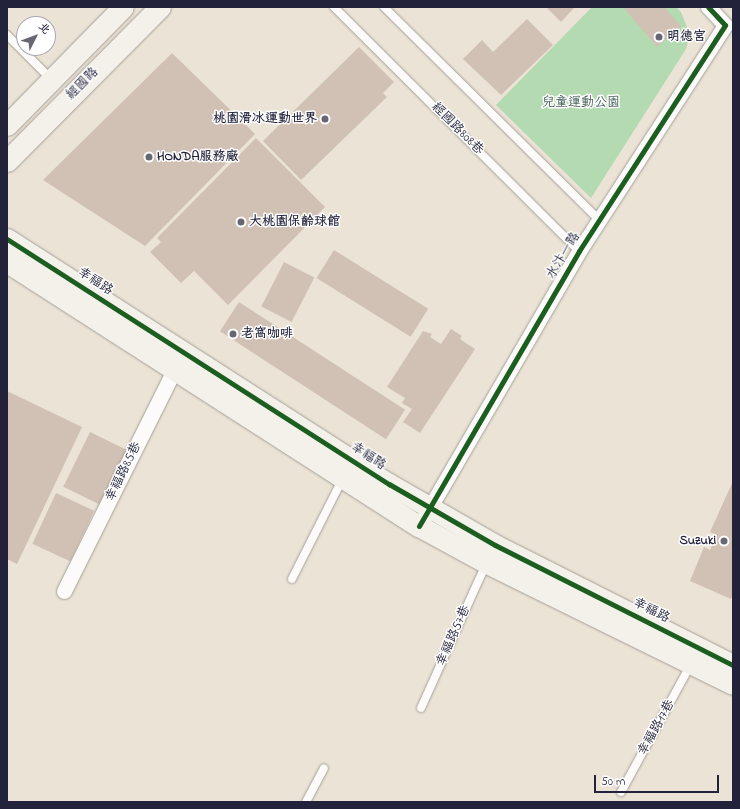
<!DOCTYPE html>
<meta charset="utf-8">
<style>
body{margin:0}
#map{position:relative;width:740px;height:809px;overflow:hidden;background:#ebe3d5;font-family:"Indie Flower","LXGW WenKai TC",sans-serif}
div>[style]{position:absolute}
.green>*{inset:0;background:#b3dab0}
.building>*{inset:0;background:#d0c1b4;transform-origin:0 0}
.roads{filter:drop-shadow(0 0 1px #a5a09b) drop-shadow(0 0 1px #a5a09b)}
.lane>*{height:8px;margin:-4px;padding:0 4px;transform-origin:4px;border-radius:4px;background:#fcfbf9}
.street>*{height:15px;margin:-7.5px;padding:0 7.5px;transform-origin:7.5px;border-radius:7.5px;background:#fcfbf9}
.secondary>*{height:21px;margin:-10.5px;padding:0 10.5px;transform-origin:10.5px;border-radius:10.5px;background:#f4f1ea}
.cycleway>*{height:5px;margin:-2.5px;padding:0 2.5px;transform-origin:2.5px;border-radius:2.5px;background:#1b5e20}
.dots>*{width:11px;height:11px;translate:-50% -50%;box-sizing:border-box;border:2px solid #fff;border-radius:50%}
span{translate:-50% -50%;white-space:nowrap;text-align:center;line-height:1.15;-webkit-text-stroke:3px #fff;paint-order:stroke}
.poi-label{font-size:13px;color:#22223b;font-weight:700}
.left{translate:0 -50%;text-align:left}
.right{translate:-100% -50%;text-align:right}
.street-label{font-size:13px;color:#22223b}
.park-label{font-size:13px;color:#456059}
.frame{position:absolute;inset:0;border:8px solid #22223b;pointer-events:none}
.north{position:absolute;left:16px;top:16px;width:40px;height:40px;box-sizing:border-box;background:#fff;border:1px solid #a7a7b1;border-radius:50%;rotate:48deg;font-size:11px;font-weight:700;line-height:16px;text-align:center;color:#22223b}
.north::after{content:'';display:block;margin:auto;width:14px;height:18px;background:#686671;clip-path:polygon(50% 0,100% 100%,50% 72%,0 100%)}
.scale{position:absolute;left:594px;top:775px;width:125px;height:18px;box-sizing:border-box;border:2px solid #22223b;border-top:0;padding-left:5px;font-size:12px;line-height:14px;white-space:nowrap;color:#22223b;-webkit-text-stroke:3px #fff;paint-order:stroke}
</style>
<div id="map">
<div class="green">
<i style="clip-path:polygon(592px 7px,676px 7px,681px 12px,690px 35px,686px 49px,591px 198px,496px 105px)"></i>
</div>
<div class="building">
<i style="clip-path:polygon(546px 7px,575px 7px,561px 22px)"></i>
<i style="clip-path:polygon(623px 7px,664px 7px,681px 26px,657px 47px)"></i>
<i style="clip-path:polygon(527px 19px,553px 45px,501px 95px,463px 59px,482px 40px,493px 52px)"></i>
<i style="clip-path:polygon(359px 47px,394px 82px,383px 93px,387px 97px,301px 180px,263px 141px)"></i>
<i style="clip-path:polygon(172px 53px,255px 134px,145px 246px,43px 180px)"></i>
<i style="clip-path:polygon(256px 138px,325px 207px,228px 305px,194px 271px,181px 283px,150px 252px,161px 242px,157px 238px)"></i>
<i style="left:334px;top:250px;width:111px;height:33px;rotate:32deg"></i>
<i style="left:284px;top:262px;width:34px;height:50px;rotate:27deg"></i>
<i style="left:239px;top:302px;width:198px;height:35px;rotate:33deg"></i>
<i style="clip-path:polygon(451px 329px,462px 336px,460px 339px,475px 349px,420px 433px,403px 422px,412px 409px,402px 403px,405px 398px,387px 387px,423px 331px,432px 334px,430px 337px,441px 344px)"></i>
<i style="clip-path:polygon(7px 391px,82px 427px,17px 564px,7px 559px)"></i>
<i style="left:90px;top:432px;width:41px;height:61px;rotate:26deg"></i>
<i style="clip-path:polygon(733px 481px,733px 594px,731px 599px,690px 581px,704px 547px,710px 550px,717px 535px,710px 532px)"></i>
<i style="left:56px;top:493px;width:42px;height:56px;rotate:25deg"></i>
</div>
<div class="roads">
<div class="lane">
<i style="left:334px;top:7px;width:346px;rotate:44.9deg"></i>
<i style="left:384px;top:7px;width:303px;rotate:44.7deg"></i>
<i style="left:7px;top:35px;width:62px;rotate:45deg"></i>
<i style="left:292px;top:579px;width:113px;rotate:-63.2deg"></i>
<i style="left:421px;top:708px;width:158px;rotate:-65.7deg"></i>
<i style="left:621px;top:792px;width:146px;rotate:-61.3deg"></i>
<i style="left:306px;top:802px;width:38px;rotate:-62deg"></i>
</div>
<div class="street">
<i style="left:419px;top:526px;width:318px;rotate:-59.8deg"></i>
<i style="left:579px;top:251px;width:269px;rotate:-57.1deg"></i>
<i style="left:725px;top:25px;width:25px;rotate:-133deg"></i>
<i style="left:64px;top:591px;width:256px;rotate:-63.5deg"></i>
</div>
<div class="secondary">
<i style="left:7px;top:125px;width:165px;rotate:-45.5deg"></i>
<i style="left:7px;top:161px;width:217px;rotate:-45.2deg"></i>
<i style="left:7px;top:239px;width:454px;rotate:32.7deg"></i>
<i style="left:389px;top:484px;width:122px;rotate:29.9deg"></i>
<i style="left:495px;top:545px;width:267px;rotate:26.8deg"></i>
<i style="left:7px;top:262px;width:489px;rotate:32.7deg"></i>
<i style="left:419px;top:526px;width:77px;rotate:28.6deg"></i>
<i style="left:487px;top:563px;width:274px;rotate:26.2deg"></i>
</div>
</div>
<div class="cycleway">
<i style="left:7px;top:239px;width:454px;rotate:32.7deg"></i>
<i style="left:389px;top:484px;width:122px;rotate:29.9deg"></i>
<i style="left:495px;top:545px;width:267px;rotate:26.8deg"></i>
<i style="left:419px;top:526px;width:318px;rotate:-59.8deg"></i>
<i style="left:579px;top:251px;width:269px;rotate:-57.1deg"></i>
<i style="left:725px;top:25px;width:25px;rotate:-133deg"></i>
</div>
<div class="dots">
<i style="left:659px;top:37px;background:#686671"></i>
<i style="left:325px;top:119px;background:#686671"></i>
<i style="left:149px;top:157px;background:#686671"></i>
<i style="left:241px;top:222px;background:#686671"></i>
<i style="left:233px;top:334px;background:#686671"></i>
<i style="left:724px;top:541px;background:#686671"></i>
</div>
<div class="poi-label">
<span class="left" style="left:667px;top:37px">明德宮</span>
<span class="right" style="left:317px;top:119px">桃園滑冰運動世界</span>
<span class="left" style="left:157px;top:157px">HONDA服務廠</span>
<span class="left" style="left:249px;top:222px">大桃園保齡球館</span>
<span class="left" style="left:241px;top:334px">老窩咖啡</span>
<span class="right" style="left:716px;top:541px">Suzuki</span>
</div>
<div class="street-label">
<span style="left:83px;top:84px;rotate:-45deg">經國路</span>
<span style="left:457px;top:129px;rotate:45deg">經國路808巷</span>
<span style="left:564px;top:256px;rotate:-59deg">水汴一路</span>
<span style="left:95px;top:282px;rotate:33deg">幸福路</span>
<span style="left:368px;top:457px;rotate:33deg">幸福路</span>
<span style="left:124px;top:472px;rotate:-64deg">幸福路85巷</span>
<span style="left:651px;top:611px;rotate:27deg">幸福路</span>
<span style="left:454px;top:636px;rotate:-66deg">幸福路57巷</span>
<span style="left:657px;top:728px;rotate:-61deg">幸福路17巷</span>
</div>
<div class="park-label">
<span style="left:581px;top:103px">兒童運動公園</span>
</div>
<div class="frame"></div>
<div class="north">北</div>
<div class="scale">50 m</div>
</div>
